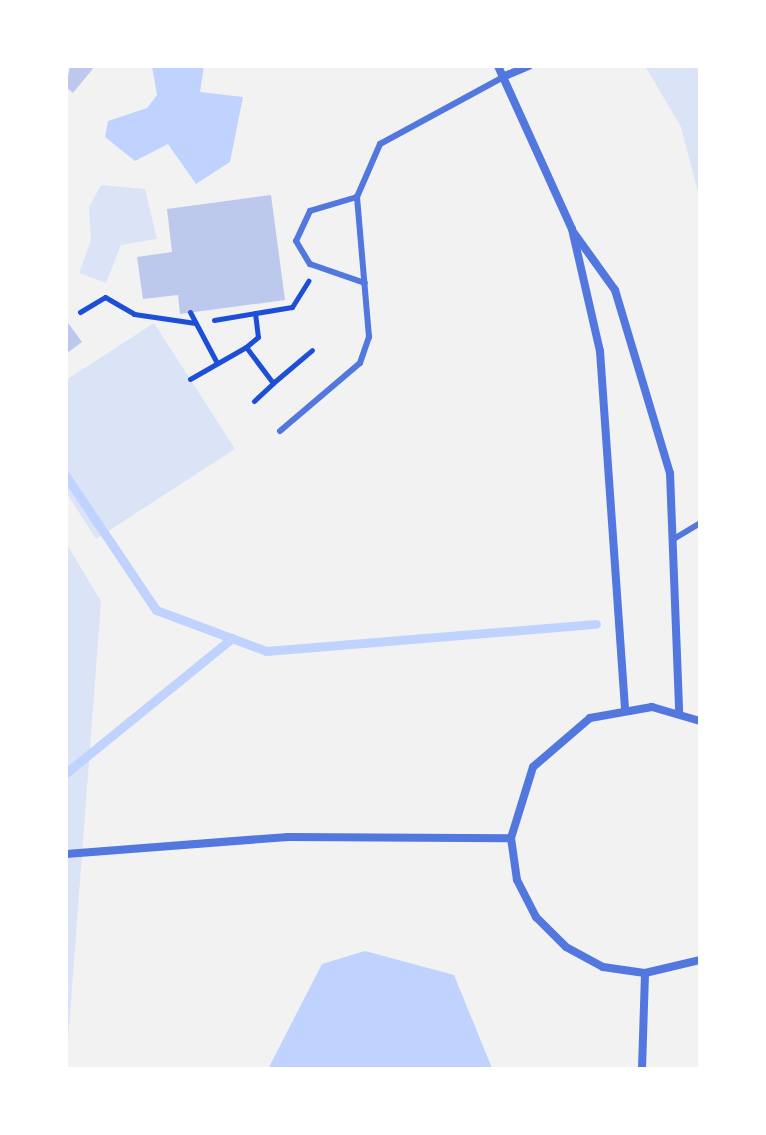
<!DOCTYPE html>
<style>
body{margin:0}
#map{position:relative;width:766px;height:1135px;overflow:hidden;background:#f2f2f2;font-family:"PT Serif",serif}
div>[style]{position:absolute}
.green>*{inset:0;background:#dbe4f7}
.water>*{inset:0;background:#bfd3fe}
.stream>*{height:9px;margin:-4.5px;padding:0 4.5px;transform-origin:4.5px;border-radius:4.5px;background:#bfd3fe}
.building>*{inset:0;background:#bdc9ec}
.path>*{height:5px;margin:-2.5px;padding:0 2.5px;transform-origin:2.5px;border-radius:2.5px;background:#1d4ed8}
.service>*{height:6px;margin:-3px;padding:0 3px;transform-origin:3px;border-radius:3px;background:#5277de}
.minor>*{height:8px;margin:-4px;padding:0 4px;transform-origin:4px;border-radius:4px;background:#5277de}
span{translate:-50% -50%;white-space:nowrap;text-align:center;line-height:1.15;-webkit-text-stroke:6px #fff;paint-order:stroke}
.frame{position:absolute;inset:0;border:68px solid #fff;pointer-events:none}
</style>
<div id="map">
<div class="green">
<i style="clip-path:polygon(645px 66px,700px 66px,700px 200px,681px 127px)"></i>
<i style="clip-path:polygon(101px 185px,145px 189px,157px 239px,121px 245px,106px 283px,79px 273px,91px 240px,89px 207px)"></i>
<i style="clip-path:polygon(154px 323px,235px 449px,96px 539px,66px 492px,66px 380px)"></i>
<i style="clip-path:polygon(66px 543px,101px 601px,66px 1068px)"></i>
</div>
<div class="water">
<i style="clip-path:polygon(152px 66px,204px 66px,200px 92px,243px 97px,230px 162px,196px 184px,168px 144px,135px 161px,105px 137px,108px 121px,147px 108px,157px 95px)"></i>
<i style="clip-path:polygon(365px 951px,454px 975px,492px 1068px,268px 1069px,322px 964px)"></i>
</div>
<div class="stream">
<i style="left:66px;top:476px;width:161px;rotate:56.1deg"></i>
<i style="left:156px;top:610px;width:117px;rotate:20.4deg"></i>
<i style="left:266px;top:651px;width:331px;rotate:-4.7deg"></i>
<i style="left:66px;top:773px;width:214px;rotate:-39.1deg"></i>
</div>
<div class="building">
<i style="clip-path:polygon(70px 66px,95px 66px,73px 93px,66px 87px)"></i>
<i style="clip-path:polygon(271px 195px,285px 300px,180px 314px,178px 295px,143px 299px,137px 257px,172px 252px,167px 209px)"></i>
<i style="clip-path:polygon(66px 320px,82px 342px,66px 354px)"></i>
</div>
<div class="path">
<i style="left:80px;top:312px;width:29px;rotate:-31deg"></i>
<i style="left:105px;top:297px;width:34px;rotate:30deg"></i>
<i style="left:134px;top:314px;width:62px;rotate:8.4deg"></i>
<i style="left:190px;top:312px;width:58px;rotate:62.1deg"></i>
<i style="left:255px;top:313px;width:24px;rotate:83deg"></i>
<i style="left:258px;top:337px;width:16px;rotate:140deg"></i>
<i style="left:246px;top:347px;width:45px;rotate:53.1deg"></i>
<i style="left:273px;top:383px;width:51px;rotate:-40.2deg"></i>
<i style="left:214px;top:320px;width:79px;rotate:-9.5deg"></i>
<i style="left:292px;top:307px;width:31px;rotate:-58deg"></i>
<i style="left:190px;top:379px;width:64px;rotate:-29.7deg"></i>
<i style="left:254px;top:401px;width:26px;rotate:-43deg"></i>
</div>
<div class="service">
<i style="left:357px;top:197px;width:49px;rotate:163.4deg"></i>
<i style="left:310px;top:211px;width:33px;rotate:115deg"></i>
<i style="left:296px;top:241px;width:27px;rotate:59deg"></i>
<i style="left:310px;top:264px;width:58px;rotate:19.1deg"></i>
<i style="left:280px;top:431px;width:105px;rotate:-40.4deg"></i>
<i style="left:360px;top:363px;width:28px;rotate:-71deg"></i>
<i style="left:369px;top:337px;width:141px;rotate:-94.9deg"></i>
<i style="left:357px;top:197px;width:58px;rotate:-66.5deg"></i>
<i style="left:380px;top:144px;width:142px;rotate:-28.5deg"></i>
<i style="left:672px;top:540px;width:33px;rotate:-31deg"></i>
</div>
<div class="minor">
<i style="left:498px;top:66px;width:179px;rotate:65.6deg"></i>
<i style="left:572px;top:229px;width:125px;rotate:77.1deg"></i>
<i style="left:600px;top:351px;width:358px;rotate:86deg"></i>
<i style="left:505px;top:76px;width:26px;rotate:-23deg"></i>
<i style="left:574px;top:233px;width:70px;rotate:54.3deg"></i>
<i style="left:615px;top:290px;width:191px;rotate:73.3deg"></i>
<i style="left:670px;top:473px;width:238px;rotate:87.8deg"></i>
<i style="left:700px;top:721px;width:50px;rotate:-163.7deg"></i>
<i style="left:652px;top:707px;width:63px;rotate:169.9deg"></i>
<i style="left:590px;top:718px;width:75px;rotate:139.3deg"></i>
<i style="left:533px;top:767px;width:74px;rotate:107.2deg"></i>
<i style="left:511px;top:838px;width:42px;rotate:81.9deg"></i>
<i style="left:517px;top:880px;width:42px;rotate:62.8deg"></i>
<i style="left:536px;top:917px;width:42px;rotate:45deg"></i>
<i style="left:566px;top:947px;width:42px;rotate:28.4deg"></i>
<i style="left:603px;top:967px;width:42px;rotate:8.1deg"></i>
<i style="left:645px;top:973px;width:57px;rotate:-13.3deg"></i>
<i style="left:66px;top:854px;width:223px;rotate:-4.4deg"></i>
<i style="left:288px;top:837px;width:223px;rotate:0.3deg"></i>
<i style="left:642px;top:1069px;width:96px;rotate:-88.2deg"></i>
</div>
<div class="frame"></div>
</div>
